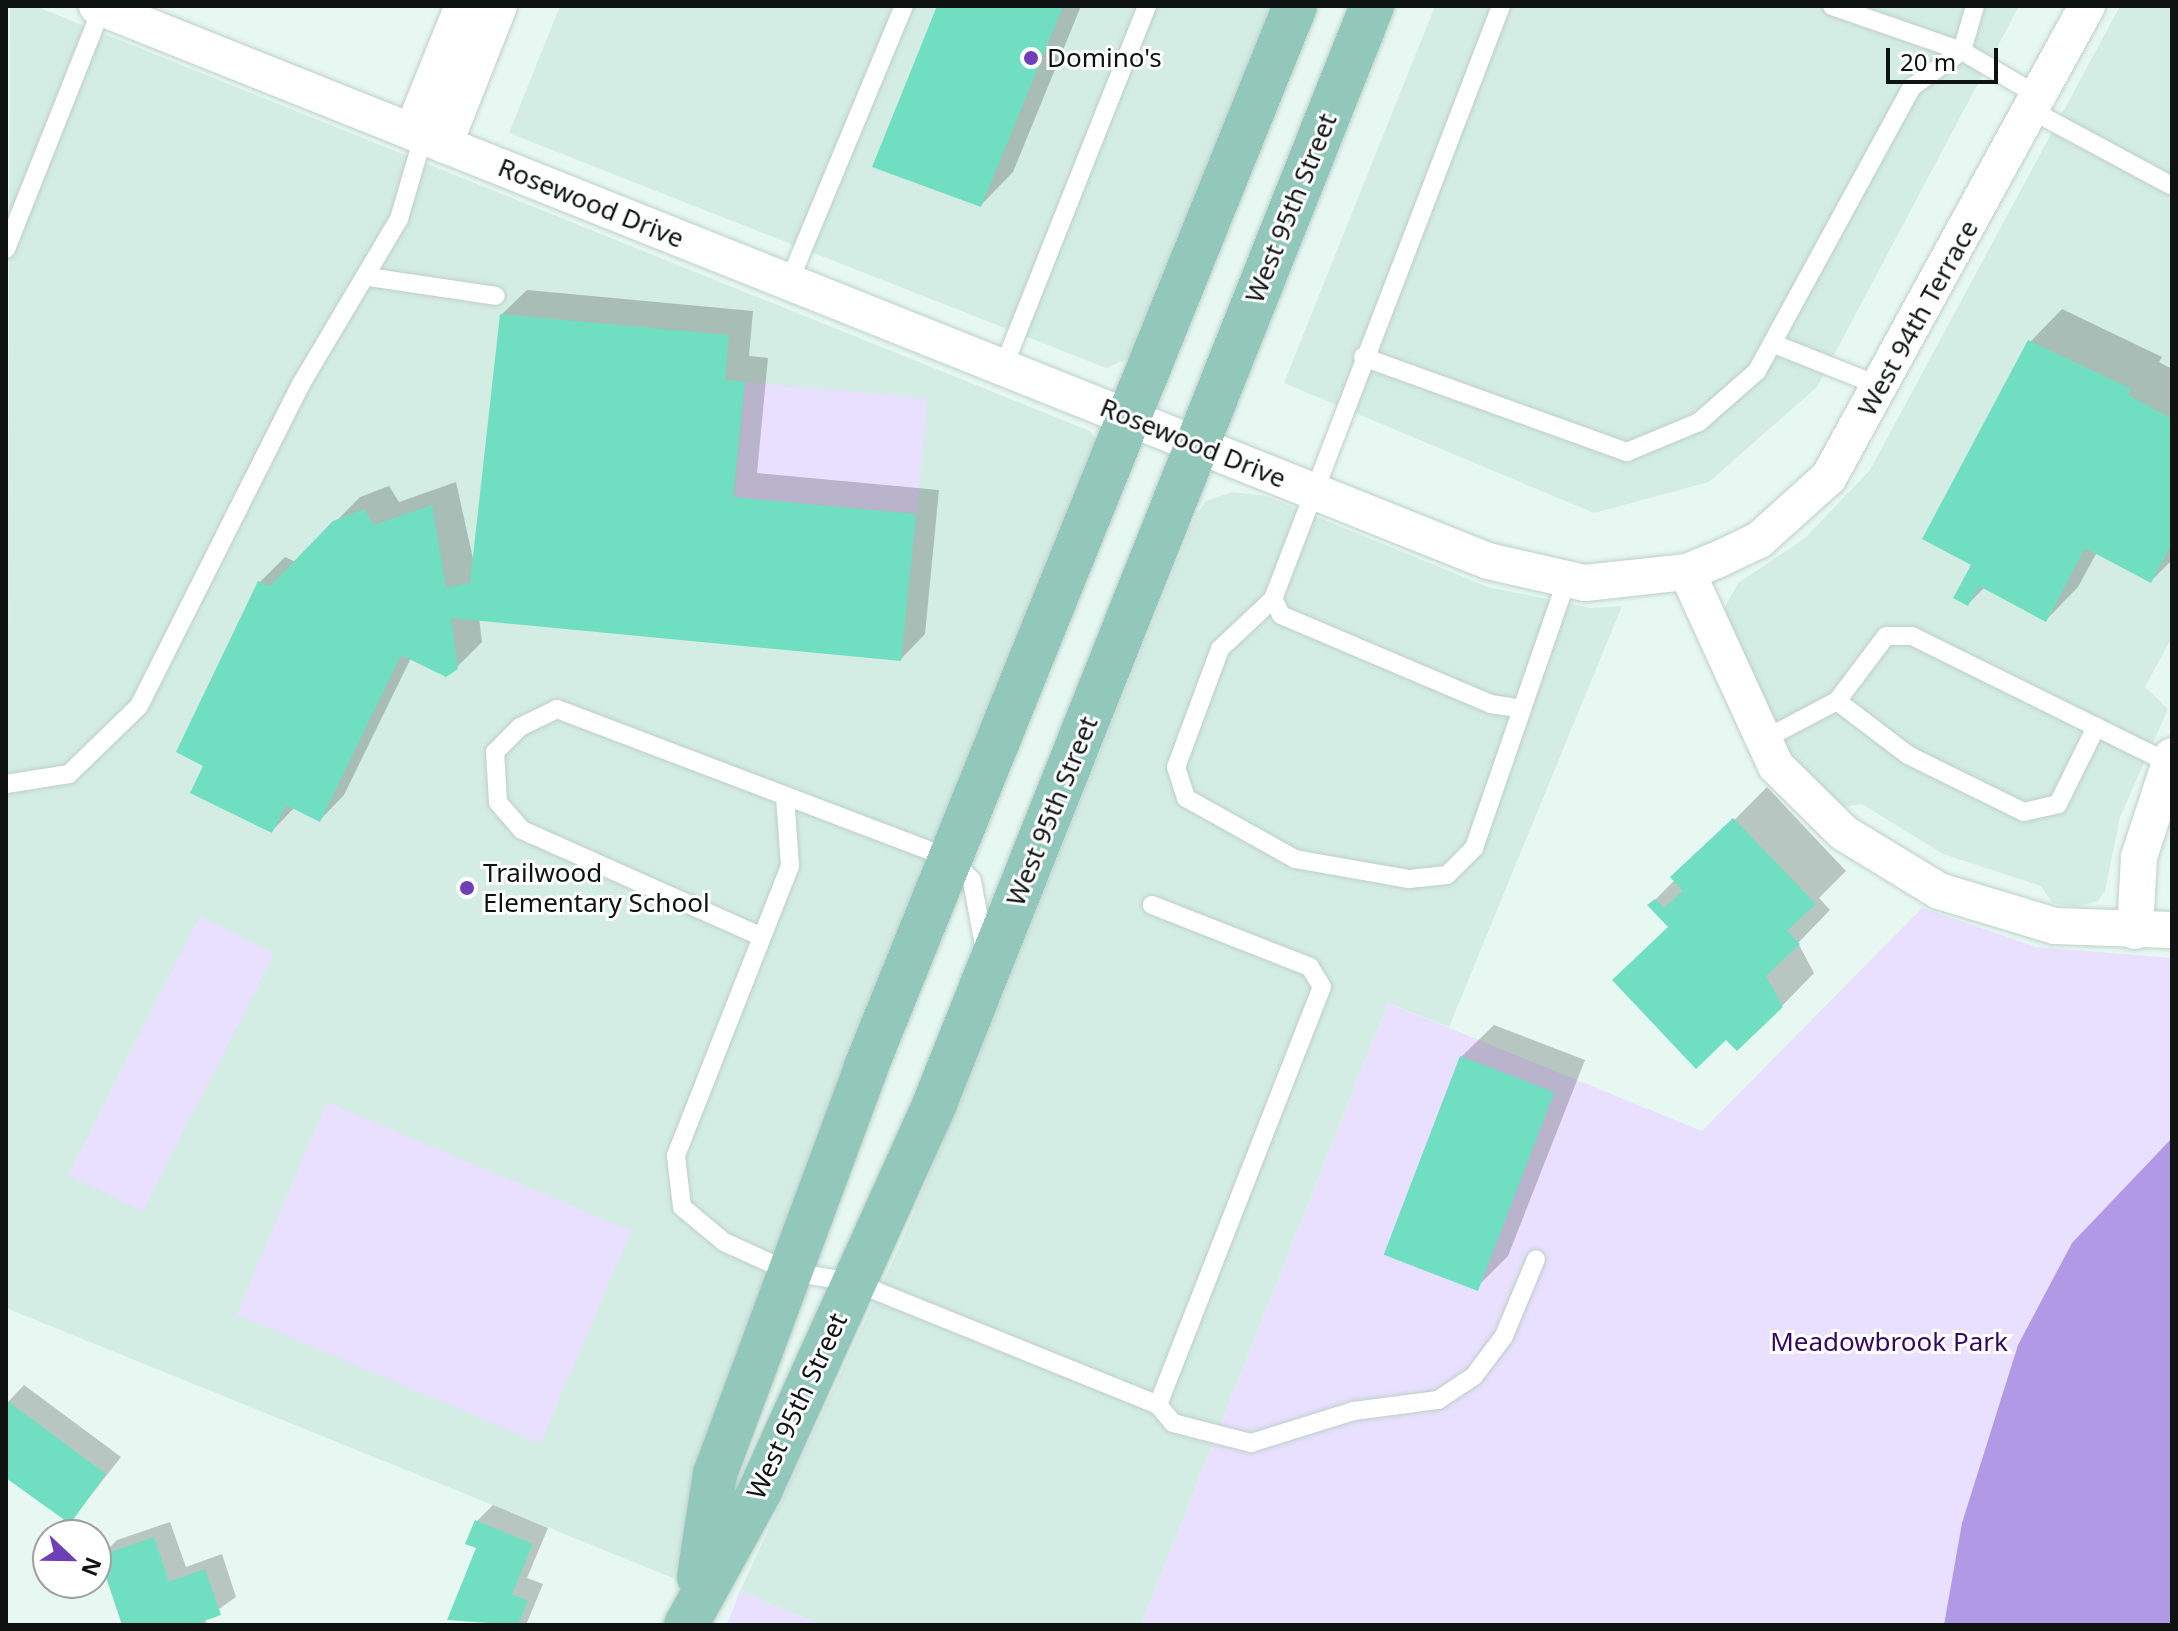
<!DOCTYPE html>
<style>
body{margin:0}
#map{position:relative;width:2178px;height:1631px;overflow:hidden;background:#e7f8f2;font-family:"Noto Sans",sans-serif}
div>[style]{position:absolute}
.built>*{inset:0;background:#d3ede4}
.green>*{inset:0;background:#e8e0fe;transform-origin:0 0}
.water>*{inset:0;background:#b199e6}
.shadow>*{inset:0;background:#0003}
.building>*{inset:0;background:#70dfc1;transform-origin:0 0}
.roads{filter:drop-shadow(0 0 2px #becfc9) drop-shadow(0 0 2px #becfc9)}
.service>*{height:18px;margin:-9px;padding:0 9px;transform-origin:9px;border-radius:9px;background:#fff}
.minor>*{height:36px;margin:-18px;padding:0 18px;transform-origin:18px;border-radius:18px;background:#fff}
.primary>*{height:44px;margin:-22px;padding:0 22px;transform-origin:22px;border-radius:22px;background:#91c8b9}
.dots>*{width:22px;height:22px;translate:-50% -50%;box-sizing:border-box;border:4px solid #fff;border-radius:50%}
span{translate:-50% -50%;white-space:nowrap;text-align:center;line-height:1.15;-webkit-text-stroke:6px #fff;paint-order:stroke}
.poi-label{font-size:26px;color:#0e1311}
.left{translate:0 -50%;text-align:left}
.street-label{font-size:26px;color:#0e1311}
.park-label{font-size:26px;color:#340764}
.frame{position:absolute;inset:0;border:8px solid #0e1311;pointer-events:none}
.north{position:absolute;left:32px;top:1519px;width:80px;height:80px;box-sizing:border-box;background:#fff;border:2px solid #9fa1a0;border-radius:50%;rotate:112deg;font-size:22px;font-weight:700;line-height:32px;text-align:center;color:#0e1311}
.north::after{content:'';display:block;margin:auto;width:28px;height:36px;background:#6f3fb7;clip-path:polygon(50% 0,100% 100%,50% 72%,0 100%)}
.scale{position:absolute;left:1886px;top:48px;width:112px;height:36px;box-sizing:border-box;border:4px solid #0e1311;border-top:0;padding-left:10px;font-size:24px;line-height:28px;white-space:nowrap;color:#0e1311;-webkit-text-stroke:6px #fff;paint-order:stroke}
</style>
<div id="map">
<div class="built">
<i style="clip-path:polygon(10px 6px,35px 6px,1090px 431px,1100px 445px,754px 1317px,673px 1578px,6px 1308px)"></i>
<i style="clip-path:polygon(560px 6px,1275px 6px,1132px 357px,1106px 368px,509px 133px)"></i>
<i style="clip-path:polygon(1435px 6px,2019px 6px,1817px 387px,1709px 482px,1594px 513px,1284px 383px)"></i>
<i style="clip-path:polygon(2120px 6px,2172px 6px,2172px 637px,2145px 687px,2168px 709px,2120px 817px,2105px 891px,2098px 901px,2075px 907px,2052px 903px,2041px 886px,1943px 854px,1862px 804px,1842px 807px,1783px 747px,1724px 609px,1738px 583px,1804px 539px,1870px 470px)"></i>
<i style="clip-path:polygon(1232px 492px,1266px 496px,1488px 587px,1591px 608px,1622px 606px,1449px 1027px,1388px 1003px,1141px 1625px,821px 1625px,740px 1591px,903px 1239px,1197px 513px,1206px 501px)"></i>
</div>
<div class="green">
<i style="left:745px;top:382px;width:183px;height:116px;rotate:5deg"></i>
<i style="clip-path:polygon(1922px 908px,2036px 947px,2172px 958px,2172px 1625px,1141px 1625px,1388px 1003px,1702px 1131px)"></i>
<i style="left:200px;top:916px;width:83px;height:290px;rotate:27deg"></i>
<i style="left:327px;top:1102px;width:330px;height:231px;rotate:23deg"></i>
<i style="clip-path:polygon(740px 1591px,821px 1625px,727px 1625px)"></i>
</div>
<div class="water">
<i style="clip-path:polygon(2172px 1138px,2172px 1625px,1944px 1625px,1962px 1523px,2018px 1345px,2072px 1243px)"></i>
</div>
<div class="shadow">
<i style="clip-path:polygon(939px 6px,1081px 6px,1013px 172px,981px 205px)"></i>
<i style="clip-path:polygon(527px 290px,753px 311px,749px 356px,768px 358px,757px 473px,939px 490px,925px 634px,901px 659px,479px 618px,482px 642px,457px 667px,411px 658px,344px 795px,320px 820px,295px 807px,272px 831px,206px 765px,260px 582px,285px 557px,296px 562px,360px 497px,389px 486px,399px 502px,456px 482px,474px 563px,502px 314px)"></i>
<i style="clip-path:polygon(2062px 309px,2162px 357px,2159px 362px,2172px 369px,2172px 560px,2151px 581px,2097px 552px,2078px 587px,2046px 620px,1985px 587px,1968px 604px,2030px 342px)"></i>
<i style="clip-path:polygon(1767px 787px,1846px 871px,1819px 898px,1830px 910px,1798px 943px,1814px 973px,1782px 1006px,1650px 905px)"></i>
<i style="clip-path:polygon(1494px 1025px,1585px 1060px,1508px 1256px,1476px 1288px,1461px 1057px)"></i>
<i style="clip-path:polygon(24px 1385px,121px 1457px,70px 1522px,6px 1475px,6px 1404px)"></i>
<i style="clip-path:polygon(493px 1505px,548px 1528px,527px 1578px,543px 1584px,526px 1625px,450px 1619px,479px 1547px,477px 1521px)"></i>
<i style="clip-path:polygon(170px 1522px,186px 1567px,222px 1554px,236px 1597px,205px 1619px,207px 1625px,124px 1625px,101px 1556px,117px 1540px)"></i>
</div>
<div class="building">
<i style="clip-path:polygon(937px 6px,1063px 6px,981px 207px,872px 167px)"></i>
<i style="clip-path:polygon(500px 314px,729px 335px,725px 380px,745px 382px,733px 497px,916px 514px,901px 661px,451px 618px,458px 669px,446px 677px,401px 655px,320px 822px,286px 805px,272px 833px,190px 793px,203px 766px,176px 752px,258px 581px,270px 586px,333px 521px,364px 509px,374px 525px,432px 505px,446px 588px,470px 583px)"></i>
<i style="clip-path:polygon(2028px 340px,2131px 389px,2128px 395px,2172px 419px,2172px 543px,2151px 583px,2085px 548px,2046px 622px,1979px 586px,1968px 606px,1953px 598px,1971px 565px,1922px 539px)"></i>
<i style="clip-path:polygon(1733px 818px,1816px 904px,1787px 931px,1800px 944px,1766px 976px,1783px 1007px,1737px 1051px,1726px 1040px,1696px 1069px,1612px 980px,1668px 927px,1647px 905px,1655px 899px,1664px 908px,1683px 891px,1670px 877px)"></i>
<i style="left:1460px;top:1056px;width:101px;height:213px;rotate:21deg"></i>
<i style="clip-path:polygon(6px 1400px,106px 1474px,70px 1524px,6px 1478px)"></i>
<i style="clip-path:polygon(475px 1520px,533px 1544px,512px 1594px,528px 1601px,518px 1625px,447px 1620px,476px 1548px,465px 1544px)"></i>
<i style="clip-path:polygon(154px 1537px,169px 1582px,205px 1569px,221px 1615px,193px 1625px,122px 1625px,99px 1556px)"></i>
</div>
<div class="roads">
<div class="service">
<i style="left:1501px;top:6px;width:635px;rotate:111.03deg"></i>
<i style="left:1273px;top:599px;width:18px;rotate:63deg"></i>
<i style="left:1281px;top:615px;width:228px;rotate:23deg"></i>
<i style="left:1491px;top:704px;width:31px;rotate:9deg"></i>
<i style="left:1522px;top:709px;width:138px;rotate:-70.9deg"></i>
<i style="left:1832px;top:6px;width:138px;rotate:19.1deg"></i>
<i style="left:1962px;top:51px;width:47px;rotate:-73.9deg"></i>
<i style="left:2031px;top:110px;width:160px;rotate:28.3deg"></i>
<i style="left:6px;top:249px;width:259px;rotate:-68.3deg"></i>
<i style="left:368px;top:277px;width:129px;rotate:8.4deg"></i>
<i style="left:789px;top:282px;width:299px;rotate:-67.4deg"></i>
<i style="left:1774px;top:344px;width:116px;rotate:21.7deg"></i>
<i style="left:1363px;top:357px;width:281px;rotate:19.8deg"></i>
<i style="left:1627px;top:452px;width:78px;rotate:-22.6deg"></i>
<i style="left:1699px;top:422px;width:77px;rotate:-41.3deg"></i>
<i style="left:1757px;top:371px;width:324px;rotate:-61.4deg"></i>
<i style="left:1912px;top:87px;width:62px;rotate:-35.8deg"></i>
<i style="left:1962px;top:51px;width:89px;rotate:30.3deg"></i>
<i style="left:1003px;top:368px;width:390px;rotate:-68.3deg"></i>
<i style="left:1273px;top:599px;width:73px;rotate:136.7deg"></i>
<i style="left:1220px;top:649px;width:126px;rotate:110.4deg"></i>
<i style="left:1176px;top:767px;width:33px;rotate:72deg"></i>
<i style="left:1186px;top:798px;width:125px;rotate:29.2deg"></i>
<i style="left:1295px;top:859px;width:116px;rotate:10deg"></i>
<i style="left:1409px;top:879px;width:38px;rotate:-6deg"></i>
<i style="left:1447px;top:875px;width:38px;rotate:-45deg"></i>
<i style="left:1474px;top:848px;width:147px;rotate:-70.9deg"></i>
<i style="left:1837px;top:701px;width:89px;rotate:37.3deg"></i>
<i style="left:1908px;top:755px;width:129px;rotate:26.2deg"></i>
<i style="left:2024px;top:812px;width:35px;rotate:-13deg"></i>
<i style="left:2058px;top:804px;width:86px;rotate:-63.7deg"></i>
<i style="left:1763px;top:740px;width:84px;rotate:-27.8deg"></i>
<i style="left:1837px;top:701px;width:81px;rotate:-53deg"></i>
<i style="left:1886px;top:636px;width:26px"></i>
<i style="left:1912px;top:636px;width:287px;rotate:26.3deg"></i>
<i style="left:6px;top:784px;width:64px;rotate:-9deg"></i>
<i style="left:69px;top:774px;width:98px;rotate:-44.2deg"></i>
<i style="left:139px;top:706px;width:360px;rotate:-63.3deg"></i>
<i style="left:301px;top:384px;width:192px;rotate:-59.3deg"></i>
<i style="left:399px;top:219px;width:85px;rotate:-73.7deg"></i>
<i style="left:785px;top:796px;width:70px;rotate:85.9deg"></i>
<i style="left:790px;top:866px;width:312px;rotate:111.5deg"></i>
<i style="left:676px;top:1156px;width:51px;rotate:83.3deg"></i>
<i style="left:682px;top:1207px;width:55px;rotate:39.8deg"></i>
<i style="left:724px;top:1242px;width:72px;rotate:24.4deg"></i>
<i style="left:790px;top:1272px;width:65px;rotate:8.9deg"></i>
<i style="left:854px;top:1282px;width:328px;rotate:22deg"></i>
<i style="left:1158px;top:1405px;width:449px;rotate:-68.6deg"></i>
<i style="left:1322px;top:987px;width:23px;rotate:-121deg"></i>
<i style="left:1310px;top:967px;width:170px;rotate:-158.6deg"></i>
<i style="left:760px;top:936px;width:261px;rotate:-156deg"></i>
<i style="left:522px;top:830px;width:37px;rotate:-131deg"></i>
<i style="left:498px;top:802px;width:50px;rotate:-93.4deg"></i>
<i style="left:495px;top:752px;width:35px;rotate:-45deg"></i>
<i style="left:520px;top:727px;width:41px;rotate:-25.9deg"></i>
<i style="left:557px;top:709px;width:422px;rotate:20.8deg"></i>
<i style="left:951px;top:859px;width:30px;rotate:46deg"></i>
<i style="left:972px;top:881px;width:76px;rotate:79.4deg"></i>
<i style="left:1158px;top:1405px;width:23px;rotate:50deg"></i>
<i style="left:1173px;top:1423px;width:81px;rotate:14.4deg"></i>
<i style="left:1251px;top:1443px;width:108px;rotate:-17.3deg"></i>
<i style="left:1354px;top:1411px;width:85px;rotate:-7.5deg"></i>
<i style="left:1438px;top:1400px;width:43px;rotate:-33.7deg"></i>
<i style="left:1474px;top:1376px;width:50px;rotate:-53.1deg"></i>
<i style="left:1504px;top:1336px;width:83px;rotate:-67.4deg"></i>
</div>
<div class="minor">
<i style="left:97px;top:6px;width:1498px;rotate:21.75deg"></i>
<i style="left:1488px;top:561px;width:99px;rotate:12.8deg"></i>
<i style="left:1585px;top:583px;width:103px;rotate:-6.2deg"></i>
<i style="left:1687px;top:572px;width:32px;rotate:-22deg"></i>
<i style="left:1717px;top:560px;width:47px;rotate:-25.5deg"></i>
<i style="left:1759px;top:540px;width:94px;rotate:-42deg"></i>
<i style="left:1829px;top:477px;width:537px;rotate:-61.29deg"></i>
<i style="left:412px;top:132px;width:136px;rotate:-68deg"></i>
<i style="left:444px;top:145px;width:149px;rotate:-68.4deg"></i>
<i style="left:1687px;top:572px;width:213px;rotate:65.4deg"></i>
<i style="left:1776px;top:766px;width:95px;rotate:44.6deg"></i>
<i style="left:1844px;top:833px;width:111px;rotate:31.4deg"></i>
<i style="left:1939px;top:891px;width:121px;rotate:16.8deg"></i>
<i style="left:2055px;top:926px;width:117px;rotate:2deg"></i>
<i style="left:2135px;top:931px;width:74px;rotate:-86.9deg"></i>
<i style="left:2139px;top:857px;width:106px;rotate:-71.9deg"></i>
</div>
<div class="primary">
<i style="left:699px;top:1577px;width:104px;rotate:-81.2deg"></i>
<i style="left:715px;top:1474px;width:434px;rotate:-69.6deg"></i>
<i style="left:866px;top:1067px;width:1144px;rotate:-67.98deg"></i>
<i style="left:686px;top:1625px;width:153px;rotate:-61.1deg"></i>
<i style="left:760px;top:1491px;width:426px;rotate:-65.7deg"></i>
<i style="left:935px;top:1103px;width:1181px;rotate:-68.28deg"></i>
</div>
</div>
<div class="dots">
<i style="left:1031px;top:58px;background:#6f3fb7"></i>
<i style="left:467px;top:888px;background:#6f3fb7"></i>
</div>
<div class="poi-label">
<span class="left" style="left:1047px;top:58px">Domino's</span>
<span class="left" style="left:483px;top:888px">Trailwood<br>Elementary School</span>
</div>
<div class="street-label">
<span style="left:591px;top:203px;rotate:22deg">Rosewood Drive</span>
<span style="left:1291px;top:208px;rotate:-68deg">West 95th Street</span>
<span style="left:1918px;top:318px;rotate:-61deg">West 94th Terrace</span>
<span style="left:1193px;top:443px;rotate:22deg">Rosewood Drive</span>
<span style="left:1052px;top:811px;rotate:-68deg">West 95th Street</span>
<span style="left:797px;top:1406px;rotate:-65deg">West 95th Street</span>
</div>
<div class="park-label">
<span style="left:1889px;top:1342px">Meadowbrook Park</span>
</div>
<div class="frame"></div>
<div class="north">N</div>
<div class="scale">20 m</div>
</div>
